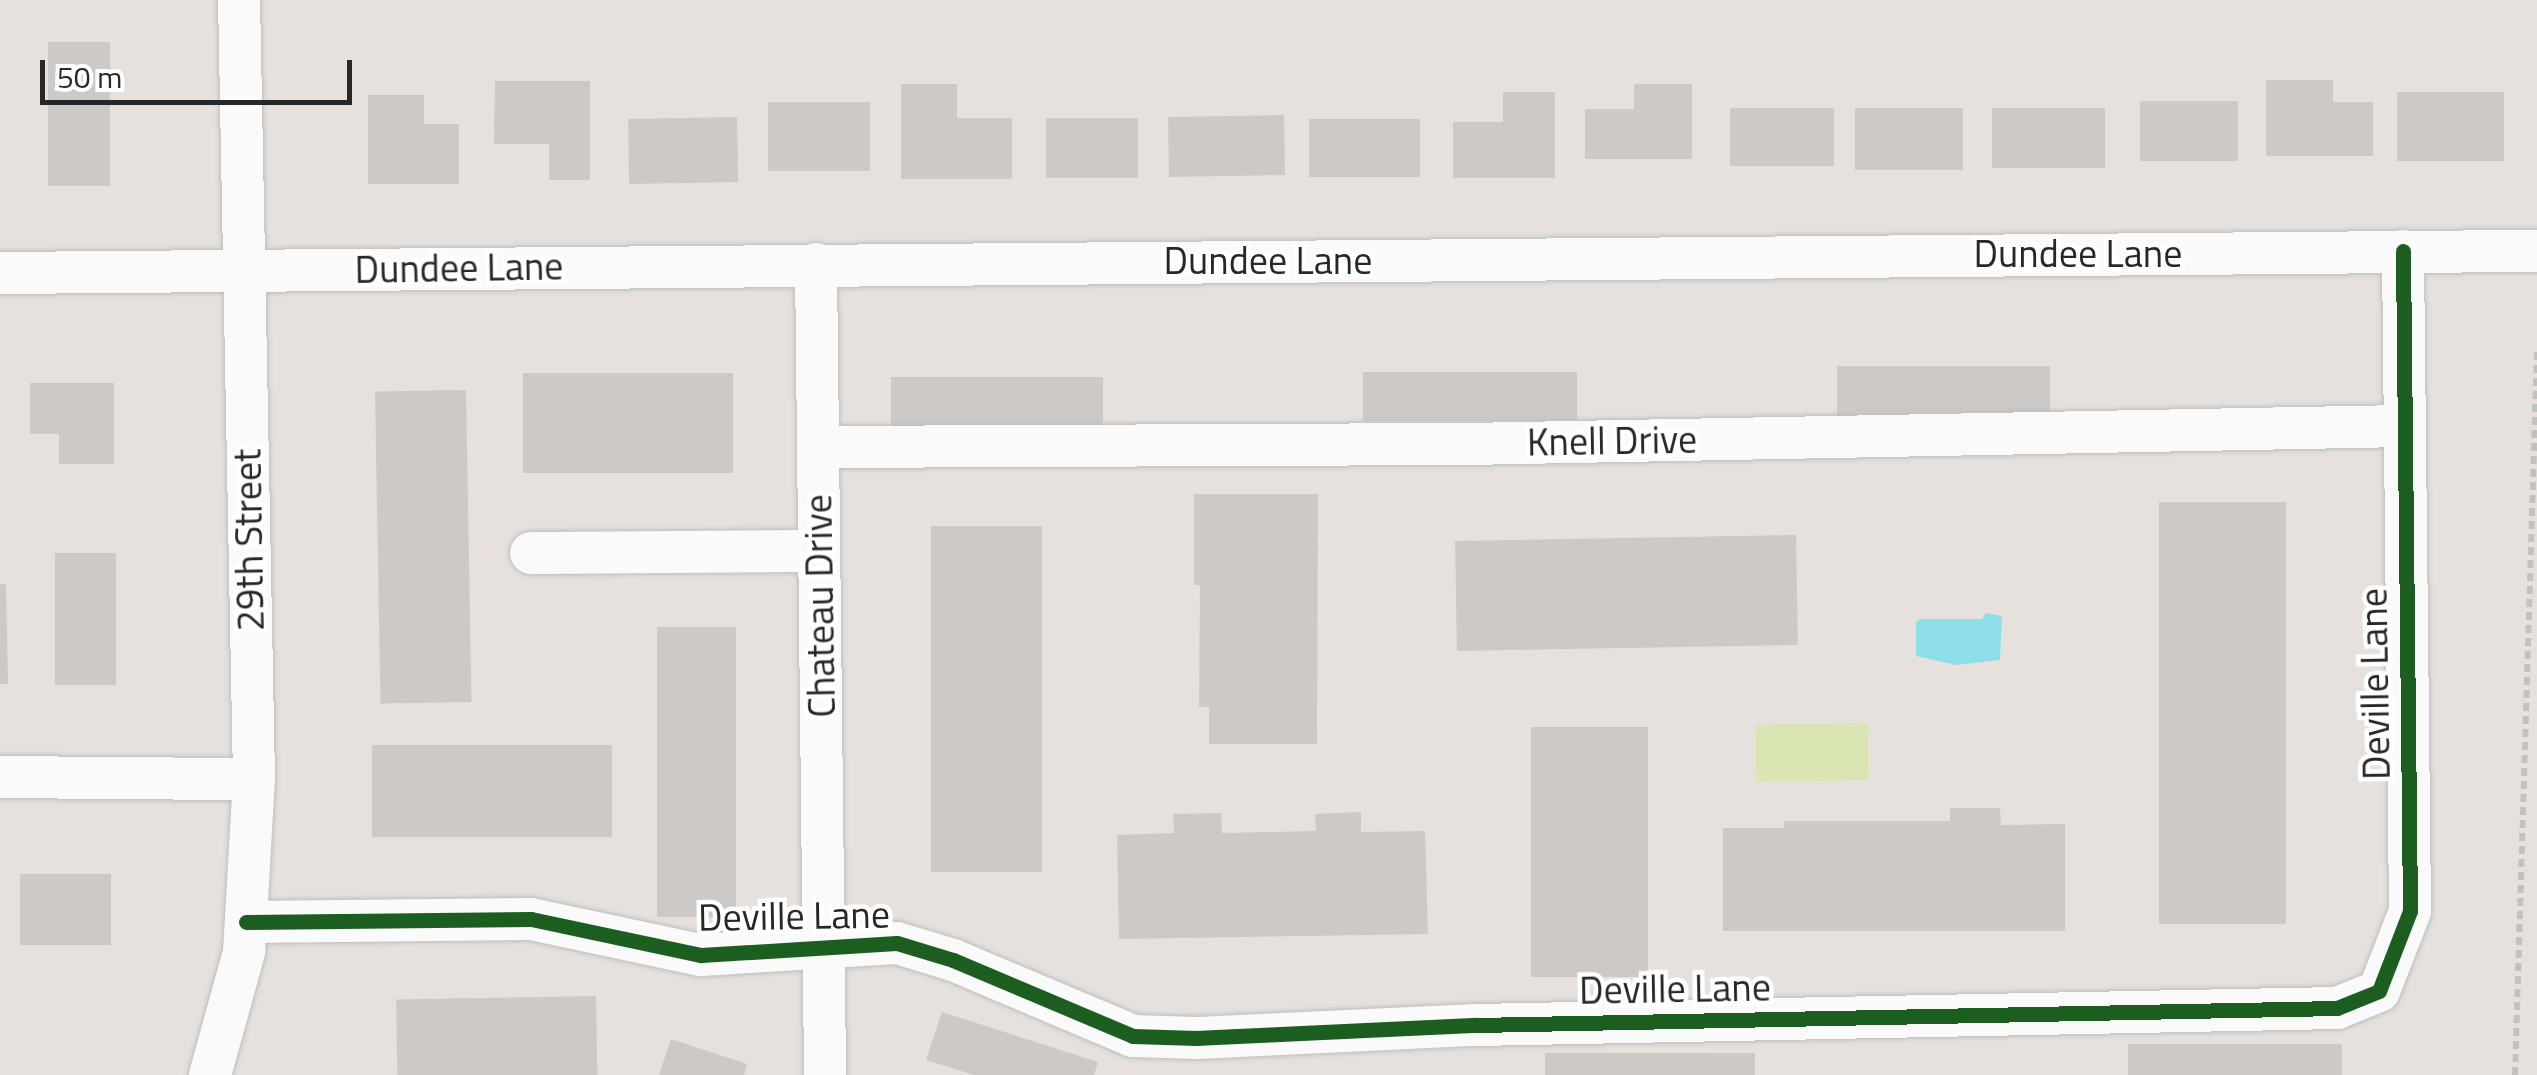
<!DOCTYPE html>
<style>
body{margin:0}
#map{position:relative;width:2537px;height:1075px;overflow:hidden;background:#e6e1dc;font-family:"Titillium Web",sans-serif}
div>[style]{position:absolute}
.pitch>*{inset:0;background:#d9e5b2;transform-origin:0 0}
.water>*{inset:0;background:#8edee9}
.building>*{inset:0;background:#cdc9c6;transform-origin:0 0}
.path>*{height:6px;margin-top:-3px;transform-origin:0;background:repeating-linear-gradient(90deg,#c2c2c1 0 8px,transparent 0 13px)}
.roads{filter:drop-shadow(0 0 2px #bfbebe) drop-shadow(0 0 2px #bfbebe)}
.minor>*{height:42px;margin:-21px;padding:0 21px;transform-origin:21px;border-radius:21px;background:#fbfafa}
.cycleway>*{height:15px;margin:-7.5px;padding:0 7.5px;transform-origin:7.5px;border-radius:7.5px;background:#1b5e20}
span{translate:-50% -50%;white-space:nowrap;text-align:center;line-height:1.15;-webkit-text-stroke:9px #fff;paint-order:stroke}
.street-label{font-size:38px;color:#272727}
.scale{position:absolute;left:40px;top:60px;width:312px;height:45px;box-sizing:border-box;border:5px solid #272727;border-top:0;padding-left:12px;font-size:30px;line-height:35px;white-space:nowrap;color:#272727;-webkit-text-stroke:8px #fff;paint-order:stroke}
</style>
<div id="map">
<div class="pitch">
<i style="left:1868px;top:723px;width:57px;height:113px;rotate:89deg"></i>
</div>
<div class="water">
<i style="clip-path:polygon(1986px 613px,2002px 616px,2000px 660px,1956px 665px,1916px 656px,1916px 622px,1921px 619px,1982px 619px)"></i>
</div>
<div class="building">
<i style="left:48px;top:42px;width:62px;height:144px"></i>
<i style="clip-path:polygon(2266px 80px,2333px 80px,2333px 102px,2373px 102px,2373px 156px,2266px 156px)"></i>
<i style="clip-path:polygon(495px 81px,590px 81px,590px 180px,549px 180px,549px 144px,494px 144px)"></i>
<i style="clip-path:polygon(901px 84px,957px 84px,957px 118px,1012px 118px,1012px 179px,901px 179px)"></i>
<i style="clip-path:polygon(1634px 84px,1692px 84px,1692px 159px,1585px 159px,1585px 109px,1634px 109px)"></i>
<i style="clip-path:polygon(1503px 92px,1555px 92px,1555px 178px,1453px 178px,1453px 122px,1503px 122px)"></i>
<i style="left:2397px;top:92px;width:107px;height:69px"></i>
<i style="clip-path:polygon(368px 95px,424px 95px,424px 124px,459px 124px,459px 184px,368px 184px)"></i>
<i style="left:2140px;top:101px;width:98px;height:60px"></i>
<i style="left:870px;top:102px;width:69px;height:102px;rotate:90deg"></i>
<i style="left:1730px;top:108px;width:104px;height:58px"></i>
<i style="left:1855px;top:108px;width:108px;height:62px"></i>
<i style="left:1992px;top:108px;width:113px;height:60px"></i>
<i style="left:1284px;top:115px;width:60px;height:116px;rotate:89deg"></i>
<i style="left:737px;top:117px;width:65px;height:109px;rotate:89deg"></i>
<i style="left:1046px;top:118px;width:92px;height:60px"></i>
<i style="left:1309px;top:119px;width:111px;height:58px"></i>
<i style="left:1837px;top:366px;width:213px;height:50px"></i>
<i style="left:1363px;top:372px;width:214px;height:49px"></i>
<i style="left:523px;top:373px;width:210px;height:100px"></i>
<i style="left:891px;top:377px;width:212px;height:50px"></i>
<i style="clip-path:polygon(30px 383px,114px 383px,114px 464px,59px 464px,59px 434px,30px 434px)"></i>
<i style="left:466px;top:390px;width:312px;height:91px;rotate:89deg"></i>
<i style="clip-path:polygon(1194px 494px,1318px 494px,1317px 744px,1209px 744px,1209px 707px,1199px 707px,1200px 585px,1194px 585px)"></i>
<i style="left:2159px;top:502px;width:127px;height:422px"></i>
<i style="left:931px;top:526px;width:111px;height:346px"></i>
<i style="left:1796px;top:535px;width:110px;height:341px;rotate:89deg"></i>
<i style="left:55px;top:553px;width:61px;height:132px"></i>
<i style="clip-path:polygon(0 584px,6px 584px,8px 684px,0 684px)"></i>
<i style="left:657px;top:627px;width:79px;height:290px"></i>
<i style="left:1648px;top:727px;width:250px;height:117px;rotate:90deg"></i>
<i style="left:372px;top:745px;width:240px;height:92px"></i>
<i style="clip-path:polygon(1950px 808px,2000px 808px,2001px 825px,2065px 824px,2065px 931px,1723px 931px,1723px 828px,1784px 828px,1784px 821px,1950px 821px)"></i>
<i style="clip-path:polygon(1361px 812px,1361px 832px,1425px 831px,1428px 934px,1119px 939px,1117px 835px,1174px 833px,1173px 814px,1221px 813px,1222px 833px,1316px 831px,1315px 814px)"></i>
<i style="left:20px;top:874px;width:91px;height:71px"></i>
<i style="left:596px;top:996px;width:79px;height:200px;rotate:89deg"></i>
<i style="clip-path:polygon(942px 1012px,1098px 1062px,1094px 1075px,974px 1075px,926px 1060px)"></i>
<i style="clip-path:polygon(671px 1039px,747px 1064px,744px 1075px,659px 1075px)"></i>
<i style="left:2128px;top:1044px;width:214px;height:31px"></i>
<i style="left:1545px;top:1053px;width:210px;height:22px"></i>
</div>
<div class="path">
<i style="left:2515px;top:1075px;width:726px;rotate:-88.26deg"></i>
</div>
<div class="roads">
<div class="minor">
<i style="left:816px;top:264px;width:811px;rotate:89.36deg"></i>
<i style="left:0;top:273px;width:2537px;rotate:-0.5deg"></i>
<i style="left:819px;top:447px;width:648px;rotate:-0.27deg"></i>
<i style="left:1467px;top:444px;width:938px;rotate:-1.1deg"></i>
<i style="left:531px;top:553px;width:287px;rotate:-0.4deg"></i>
<i style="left:0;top:777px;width:254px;rotate:0.5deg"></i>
<i style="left:246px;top:922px;width:285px;rotate:-0.6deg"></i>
<i style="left:531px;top:919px;width:174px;rotate:12deg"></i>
<i style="left:701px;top:955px;width:196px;rotate:-3.5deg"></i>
<i style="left:897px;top:943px;width:59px;rotate:16.9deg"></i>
<i style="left:953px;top:960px;width:195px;rotate:22.9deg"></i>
<i style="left:1133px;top:1036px;width:64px;rotate:1.8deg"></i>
<i style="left:1197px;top:1038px;width:279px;rotate:-2.7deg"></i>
<i style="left:1476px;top:1025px;width:861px;rotate:-1.13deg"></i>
<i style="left:2337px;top:1008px;width:45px;rotate:-22deg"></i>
<i style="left:2379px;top:991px;width:86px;rotate:-68.8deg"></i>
<i style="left:2410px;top:911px;width:660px;rotate:-90.61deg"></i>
<i style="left:210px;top:1075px;width:128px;rotate:-74.5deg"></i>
<i style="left:244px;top:952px;width:173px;rotate:-86.7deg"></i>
<i style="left:254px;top:779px;width:779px;rotate:-91.1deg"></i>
</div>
</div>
<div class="cycleway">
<i style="left:246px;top:922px;width:285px;rotate:-0.6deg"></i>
<i style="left:531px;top:919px;width:174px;rotate:12deg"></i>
<i style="left:701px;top:955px;width:196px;rotate:-3.5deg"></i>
<i style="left:897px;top:943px;width:59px;rotate:16.9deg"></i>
<i style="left:953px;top:960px;width:195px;rotate:22.9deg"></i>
<i style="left:1133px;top:1036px;width:64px;rotate:1.8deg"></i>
<i style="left:1197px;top:1038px;width:279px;rotate:-2.7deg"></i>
<i style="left:1476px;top:1025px;width:861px;rotate:-1.13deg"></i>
<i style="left:2337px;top:1008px;width:45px;rotate:-22deg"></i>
<i style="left:2379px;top:991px;width:86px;rotate:-68.8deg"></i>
<i style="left:2410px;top:911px;width:660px;rotate:-90.61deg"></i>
</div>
<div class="street-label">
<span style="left:2078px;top:254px">Dundee Lane</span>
<span style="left:1268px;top:261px">Dundee Lane</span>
<span style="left:459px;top:268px;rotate:-1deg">Dundee Lane</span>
<span style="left:1612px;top:441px;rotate:-1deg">Knell Drive</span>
<span style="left:249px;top:540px;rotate:-91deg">29th Street</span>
<span style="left:820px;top:606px;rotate:-91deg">Chateau Drive</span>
<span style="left:2375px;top:684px;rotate:-91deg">Deville Lane</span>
<span style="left:794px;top:916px;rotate:-1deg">Deville Lane</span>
<span style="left:1675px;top:989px;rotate:-1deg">Deville Lane</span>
</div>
<div class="scale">50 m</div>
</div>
